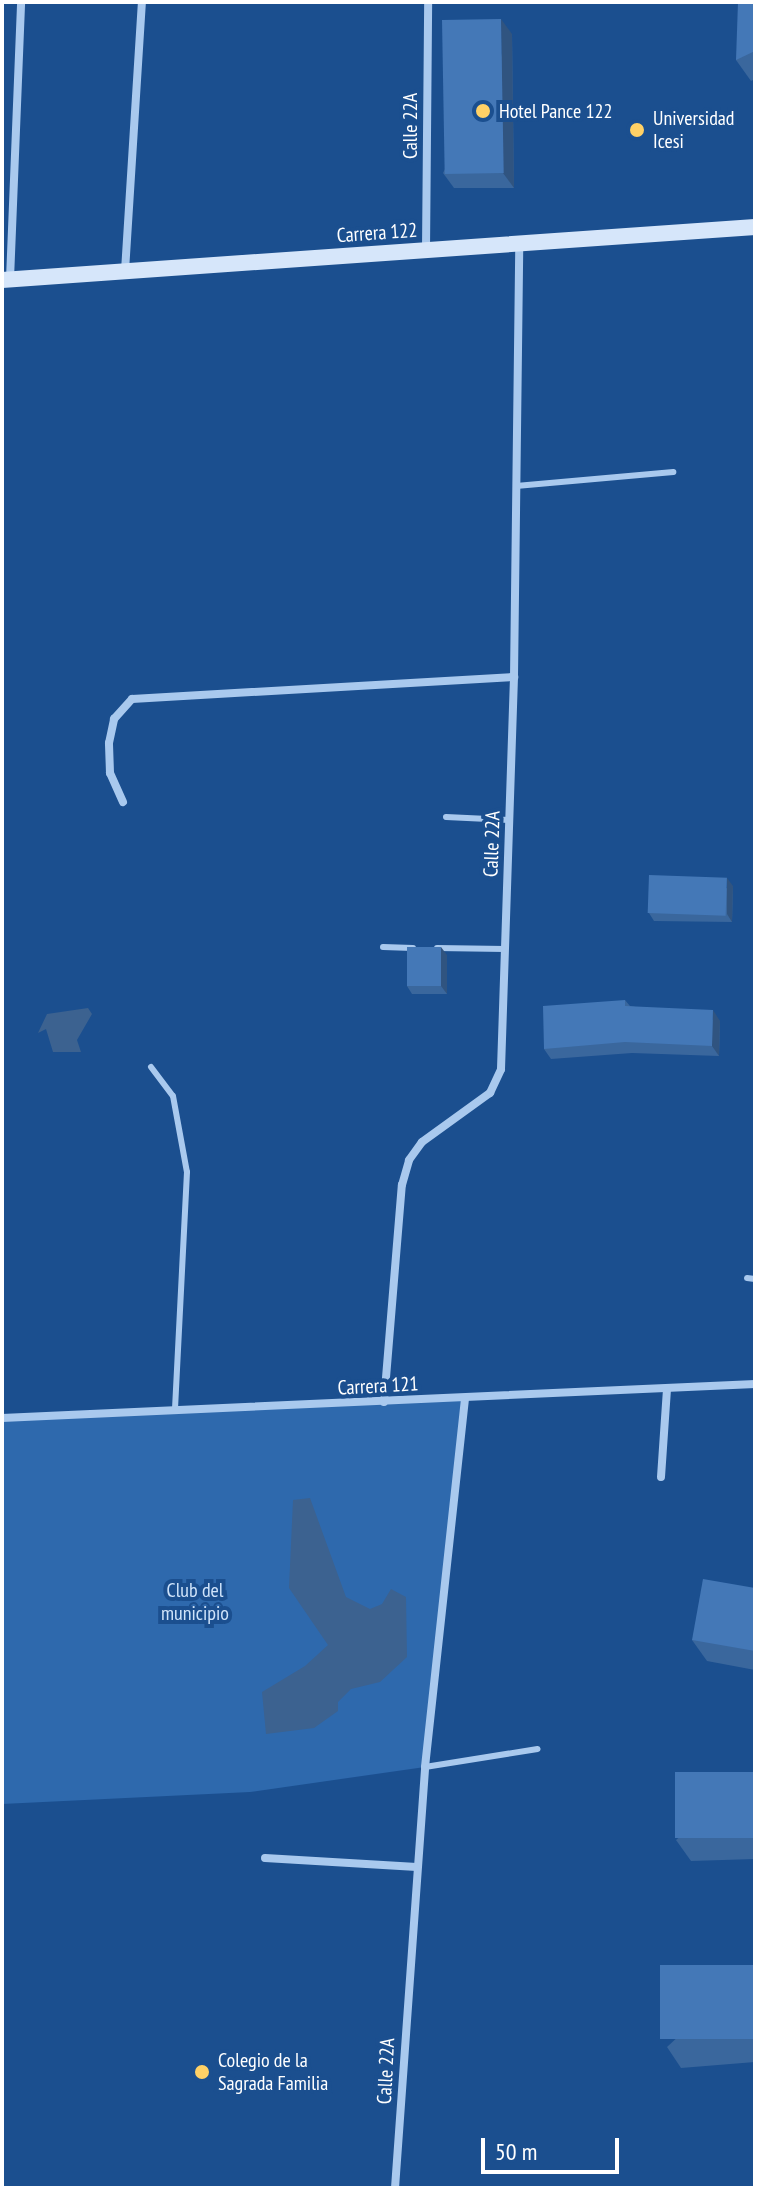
<!DOCTYPE html>
<style>
body{margin:0}
#map{position:relative;width:757px;height:2190px;overflow:hidden;background:#1b4f8f;font-family:"PT Sans Narrow",sans-serif}
div>[style]{position:absolute}
.green>*{inset:0;background:#2e69ad}
.water>*{inset:0;background:#3c6290}
.lane>*{height:6px;margin:-3px;padding:0 3px;transform-origin:3px;border-radius:3px;background:#a9c9ee}
.street>*{height:8px;margin:-4px;padding:0 4px;transform-origin:4px;border-radius:4px;background:#a9c9ee}
.secondary>*{height:16px;margin:-8px;padding:0 8px;transform-origin:8px;border-radius:8px;background:#d6e6fa}
.wall>*{inset:0;background:#3a679d}
.shaded-wall>*{inset:0;background:#305480}
.building>*{inset:0;background:#4478b7;transform-origin:0 0}
.dots>*{width:22px;height:22px;translate:-50% -50%;box-sizing:border-box;border:4px solid #1b4f8f;border-radius:50%}
span{translate:-50% -50%;white-space:nowrap;text-align:center;line-height:1.15;-webkit-text-stroke:8px #1b4f8f;paint-order:stroke}
.poi-label{font-size:20px;color:#fff}
.left{translate:0 -50%;text-align:left}
.street-label{font-size:20px;color:#fff}
.park-label{font-size:20px;color:#cfe3fa}
.frame{position:absolute;inset:0;border:4px solid #fff;pointer-events:none}
.scale{position:absolute;left:481px;top:2138px;width:138px;height:36px;box-sizing:border-box;border:4px solid #fff;border-top:0;padding-left:10px;font-size:24px;line-height:28px;white-space:nowrap;color:#fff;-webkit-text-stroke:6px #1b4f8f;paint-order:stroke}
</style>
<div id="map">
<div class="green">
<i style="clip-path:polygon(465px 1398px,425px 1767px,250px 1792px,2px 1804px,2px 1418px)"></i>
</div>
<div class="water">
<i style="clip-path:polygon(88px 1008px,92px 1014px,77px 1040px,81px 1052px,53px 1052px,46px 1029px,38px 1033px,47px 1014px)"></i>
<i style="clip-path:polygon(310px 1498px,346px 1597px,370px 1609px,382px 1604px,391px 1589px,406px 1597px,407px 1657px,380px 1682px,351px 1689px,338px 1702px,338px 1711px,314px 1728px,266px 1734px,262px 1692px,305px 1666px,328px 1645px,289px 1588px,293px 1500px)"></i>
</div>
<div class="lane">
<i style="left:516px;top:486px;width:158px;rotate:-5.1deg"></i>
<i style="left:446px;top:817px;width:63px;rotate:2.7deg"></i>
<i style="left:383px;top:947px;width:30px;rotate:2deg"></i>
<i style="left:437px;top:948px;width:68px;rotate:0.8deg"></i>
<i style="left:151px;top:1067px;width:36px;rotate:53deg"></i>
<i style="left:173px;top:1096px;width:77px;rotate:79.6deg"></i>
<i style="left:187px;top:1172px;width:238px;rotate:92.9deg"></i>
<i style="left:747px;top:1278px;width:8px;rotate:7deg"></i>
<i style="left:425px;top:1767px;width:114px;rotate:-9.1deg"></i>
</div>
<div class="street">
<i style="left:426px;top:250px;width:248px;rotate:-89.5deg"></i>
<i style="left:125px;top:271px;width:270px;rotate:-86.4deg"></i>
<i style="left:10px;top:279px;width:277px;rotate:-87.7deg"></i>
<i style="left:123px;top:802px;width:32px;rotate:-114deg"></i>
<i style="left:110px;top:773px;width:30px;rotate:-92deg"></i>
<i style="left:109px;top:743px;width:25px;rotate:-78deg"></i>
<i style="left:114px;top:719px;width:27px;rotate:-48deg"></i>
<i style="left:132px;top:699px;width:383px;rotate:-3.3deg"></i>
<i style="left:384px;top:1402px;width:218px;rotate:-85.3deg"></i>
<i style="left:402px;top:1185px;width:26px;rotate:-74deg"></i>
<i style="left:409px;top:1160px;width:22px;rotate:-54deg"></i>
<i style="left:422px;top:1142px;width:84px;rotate:-35.8deg"></i>
<i style="left:490px;top:1093px;width:26px;rotate:-65deg"></i>
<i style="left:501px;top:1069px;width:392px;rotate:-88.1deg"></i>
<i style="left:514px;top:677px;width:433px;rotate:-89.3deg"></i>
<i style="left:2px;top:1418px;width:754px;rotate:-2.59deg"></i>
<i style="left:661px;top:1477px;width:89px;rotate:-86.1deg"></i>
<i style="left:265px;top:1858px;width:152px;rotate:3.4deg"></i>
<i style="left:395px;top:2188px;width:422px;rotate:-85.9deg"></i>
<i style="left:425px;top:1767px;width:371px;rotate:-83.8deg"></i>
</div>
<div class="secondary">
<i style="left:2px;top:280px;width:755px;rotate:-4.03deg"></i>
</div>
<div class="wall">
<i style="clip-path:polygon(755px 2px,755px 79px,751px 81px,736px 60px)"></i>
<i style="clip-path:polygon(512px 34px,514px 188px,454px 188px,443px 173px)"></i>
<i style="clip-path:polygon(733px 886px,732px 922px,654px 921px,649px 913px)"></i>
<i style="clip-path:polygon(447px 955px,447px 994px,412px 994px,407px 986px)"></i>
<i style="clip-path:polygon(625px 1000px,630px 1006px,720px 1021px,719px 1056px,632px 1053px,551px 1059px,544px 1049px)"></i>
<i style="clip-path:polygon(755px 1588px,755px 1670px,707px 1661px,692px 1640px)"></i>
<i style="clip-path:polygon(755px 1772px,755px 1859px,691px 1861px,676px 1840px)"></i>
<i style="clip-path:polygon(755px 1965px,755px 2062px,681px 2068px,667px 2047px)"></i>
</div>
<div class="shaded-wall">
<i style="clip-path:polygon(501px 19px,512px 34px,514px 188px,503px 173px)"></i>
<i style="clip-path:polygon(727px 878px,733px 886px,732px 922px,727px 914px)"></i>
<i style="clip-path:polygon(441px 947px,447px 955px,447px 994px,441px 986px)"></i>
<i style="clip-path:polygon(713px 1010px,720px 1021px,719px 1056px,712px 1046px)"></i>
</div>
<div class="building">
<i style="clip-path:polygon(738px 2px,755px 2px,755px 51px,736px 60px)"></i>
<i style="left:501px;top:19px;width:154px;height:59px;rotate:89deg"></i>
<i style="left:649px;top:875px;width:78px;height:38px;rotate:2deg"></i>
<i style="left:407px;top:947px;width:34px;height:39px"></i>
<i style="clip-path:polygon(625px 1000px,625px 1006px,713px 1010px,712px 1046px,625px 1042px,544px 1049px,543px 1006px)"></i>
<i style="clip-path:polygon(703px 1579px,755px 1588px,755px 1651px,692px 1640px)"></i>
<i style="left:755px;top:1772px;width:66px;height:80px;rotate:90deg"></i>
<i style="left:755px;top:1965px;width:74px;height:95px;rotate:90deg"></i>
</div>
<div class="dots">
<i style="left:483px;top:111px;background:#ffd166"></i>
<i style="left:637px;top:130px;background:#ffd166"></i>
<i style="left:202px;top:2072px;background:#ffd166"></i>
</div>
<div class="poi-label">
<span class="left" style="left:499px;top:111px">Hotel Pance 122</span>
<span class="left" style="left:653px;top:130px">Universidad<br>Icesi</span>
<span class="left" style="left:218px;top:2072px">Colegio de la<br>Sagrada Familia</span>
</div>
<div class="street-label">
<span style="left:410px;top:126px;rotate:-90deg">Calle 22A</span>
<span style="left:377px;top:233px;rotate:-4deg">Carrera 122</span>
<span style="left:492px;top:844px;rotate:-88deg">Calle 22A</span>
<span style="left:378px;top:1386px;rotate:-3deg">Carrera 121</span>
<span style="left:386px;top:2071px;rotate:-87deg">Calle 22A</span>
</div>
<div class="park-label">
<span style="left:195px;top:1602px">Club del<br>municipio</span>
</div>
<div class="frame"></div>
<div class="scale">50 m</div>
</div>
